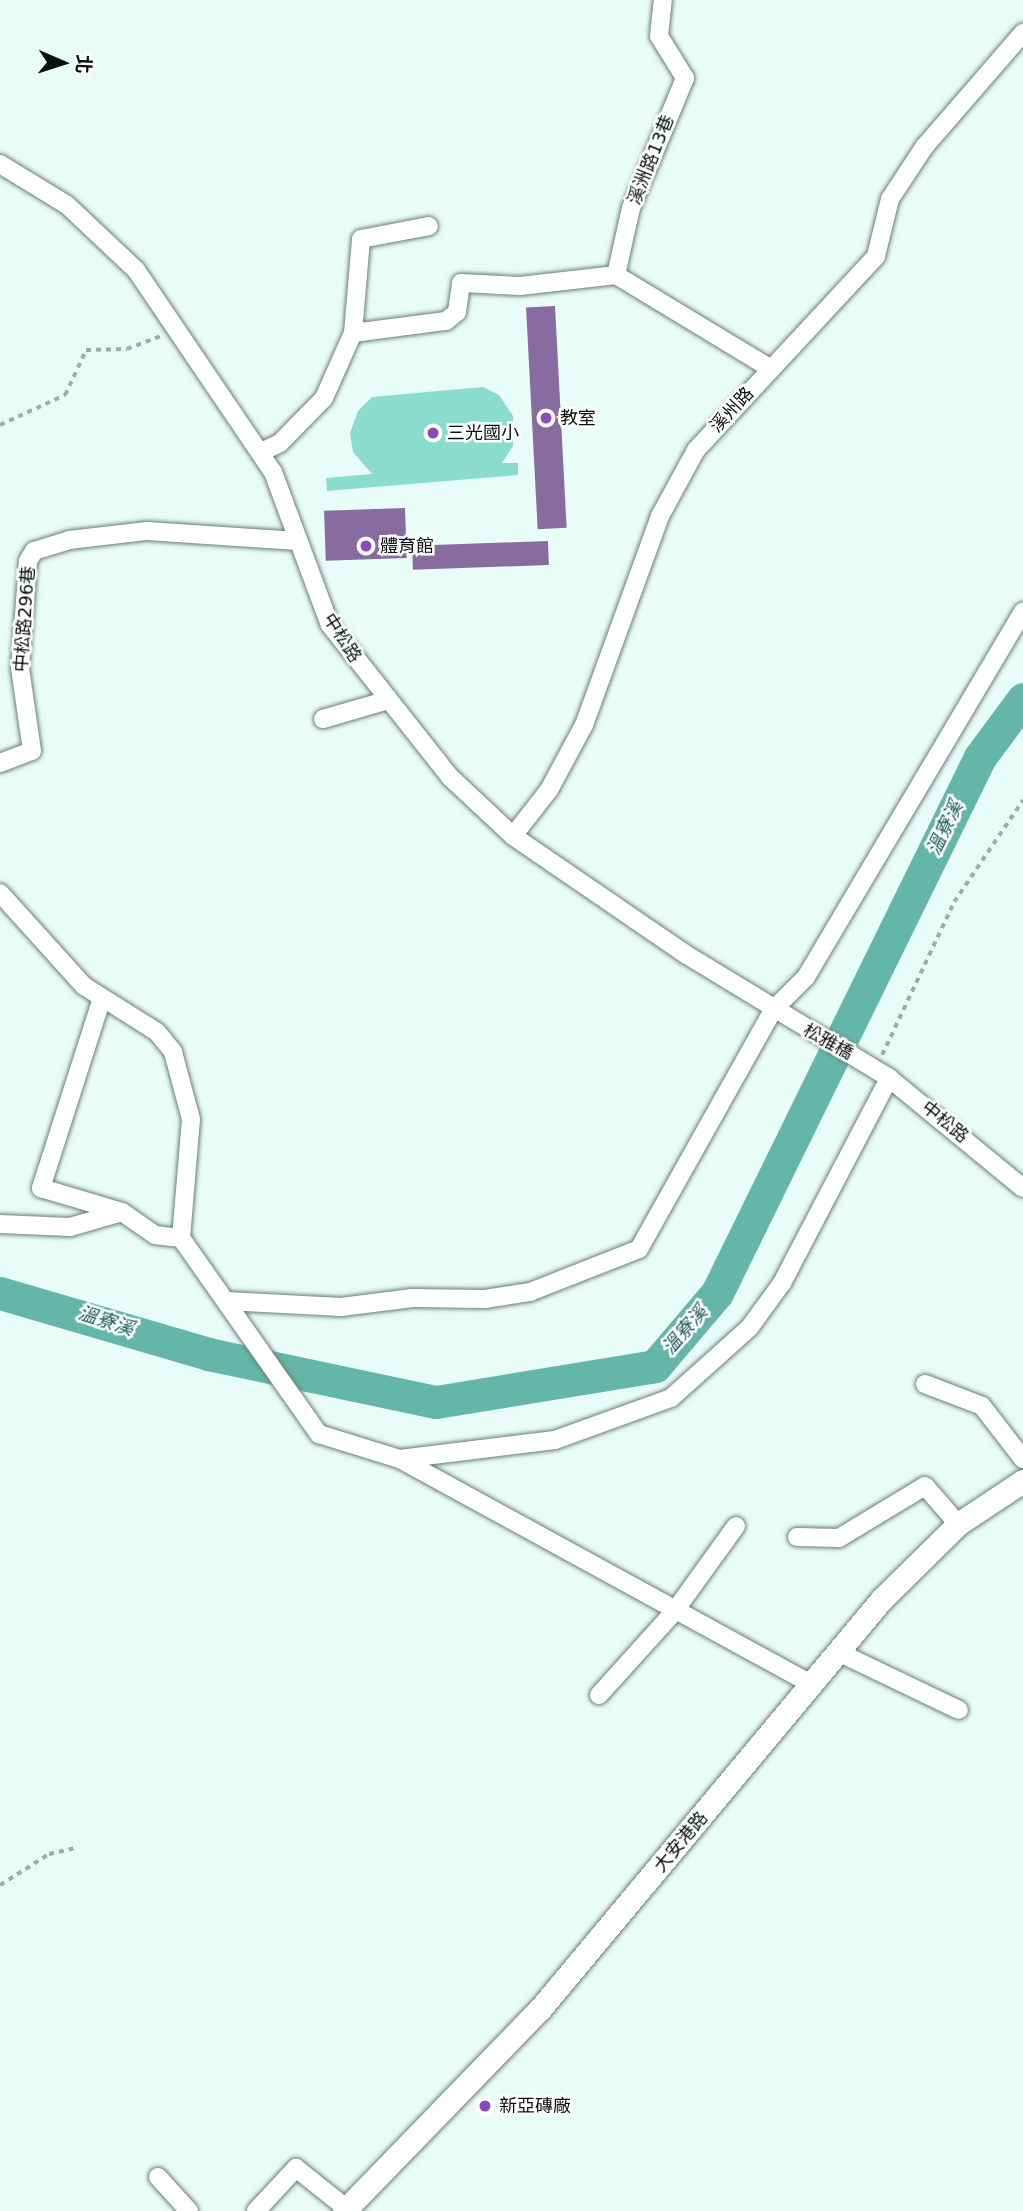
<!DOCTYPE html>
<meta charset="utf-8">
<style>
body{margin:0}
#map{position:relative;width:1023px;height:2211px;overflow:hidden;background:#e8fdf8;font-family:"DejaVu Sans","Noto Sans TC",sans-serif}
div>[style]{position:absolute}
.green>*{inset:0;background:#8addcd}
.river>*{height:33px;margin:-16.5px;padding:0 16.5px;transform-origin:16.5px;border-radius:16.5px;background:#64b7a8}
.building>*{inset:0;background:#886ca1;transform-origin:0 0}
.path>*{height:3.5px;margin-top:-1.75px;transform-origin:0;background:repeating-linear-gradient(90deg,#9daeaa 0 5px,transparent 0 10px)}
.roads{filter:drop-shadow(0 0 2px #6a7d78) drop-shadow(0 0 2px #6a7d78)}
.minor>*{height:18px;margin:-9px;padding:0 9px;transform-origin:9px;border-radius:9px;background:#fff}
.major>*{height:23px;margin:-11.5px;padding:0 11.5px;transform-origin:11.5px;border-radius:11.5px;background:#fff}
.dots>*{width:19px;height:19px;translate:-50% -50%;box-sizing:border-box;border:4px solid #fff;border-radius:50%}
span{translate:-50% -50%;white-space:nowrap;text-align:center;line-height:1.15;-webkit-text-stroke:5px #fff;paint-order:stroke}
.street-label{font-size:18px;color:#09100e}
.poi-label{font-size:18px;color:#09100e}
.left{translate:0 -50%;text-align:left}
.water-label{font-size:19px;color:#195d53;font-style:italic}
.north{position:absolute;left:28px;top:28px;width:70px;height:70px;-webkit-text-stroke:5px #fff;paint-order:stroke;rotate:93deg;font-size:19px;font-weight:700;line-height:28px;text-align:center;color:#09100e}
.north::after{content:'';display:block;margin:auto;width:24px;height:32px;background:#09100e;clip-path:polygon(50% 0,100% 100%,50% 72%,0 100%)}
</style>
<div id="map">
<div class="green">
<i style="clip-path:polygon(483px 387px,499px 395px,513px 416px,513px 446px,502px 463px,518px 463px,518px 475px,327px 491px,326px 478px,372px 474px,353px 452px,350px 433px,358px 411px,372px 397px)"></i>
</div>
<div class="river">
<i style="left:0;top:1293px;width:217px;rotate:16.3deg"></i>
<i style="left:208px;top:1354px;width:233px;rotate:11.9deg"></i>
<i style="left:436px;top:1402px;width:222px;rotate:-9.3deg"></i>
<i style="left:655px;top:1366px;width:96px;rotate:-49.7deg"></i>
<i style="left:717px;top:1293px;width:597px;rotate:-63.86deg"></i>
<i style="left:980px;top:757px;width:72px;rotate:-53.4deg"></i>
</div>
<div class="building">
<i style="left:555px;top:306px;width:222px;height:29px;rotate:87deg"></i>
<i style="left:405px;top:508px;width:50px;height:81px;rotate:88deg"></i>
<i style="left:548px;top:541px;width:24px;height:136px;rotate:88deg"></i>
</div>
<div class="path">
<i style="left:0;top:425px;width:72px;rotate:-24.8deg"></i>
<i style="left:65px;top:395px;width:50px;rotate:-65deg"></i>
<i style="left:86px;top:350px;width:41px;rotate:-1.4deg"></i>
<i style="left:127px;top:349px;width:36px;rotate:-21deg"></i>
<i style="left:882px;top:1055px;width:169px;rotate:-64.8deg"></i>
<i style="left:954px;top:902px;width:123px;rotate:-55.9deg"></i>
<i style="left:0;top:1885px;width:58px;rotate:-32.3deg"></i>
<i style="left:49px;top:1854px;width:28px;rotate:-13deg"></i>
</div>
<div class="roads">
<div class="minor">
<i style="left:0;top:164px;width:79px;rotate:31.5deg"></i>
<i style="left:67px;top:205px;width:95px;rotate:43.3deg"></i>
<i style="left:136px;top:270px;width:244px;rotate:55.9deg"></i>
<i style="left:273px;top:472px;width:163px;rotate:69.6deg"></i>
<i style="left:330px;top:625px;width:194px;rotate:51.7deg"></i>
<i style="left:450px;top:777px;width:86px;rotate:43.1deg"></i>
<i style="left:513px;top:836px;width:211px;rotate:34.4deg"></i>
<i style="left:687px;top:955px;width:237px;rotate:31.3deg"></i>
<i style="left:889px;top:1078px;width:173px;rotate:39.4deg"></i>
<i style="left:616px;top:275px;width:69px;rotate:-77.4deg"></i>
<i style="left:631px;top:208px;width:141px;rotate:-67.4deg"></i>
<i style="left:685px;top:78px;width:49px;rotate:-121.8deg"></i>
<i style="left:659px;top:36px;width:36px;rotate:-84deg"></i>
<i style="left:616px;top:275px;width:181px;rotate:31.2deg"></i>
<i style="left:353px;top:333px;width:94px;rotate:-85.1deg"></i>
<i style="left:361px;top:239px;width:69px;rotate:-10.8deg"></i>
<i style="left:261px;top:452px;width:21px;rotate:-25deg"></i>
<i style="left:280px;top:443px;width:63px;rotate:-45.6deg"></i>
<i style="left:324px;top:398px;width:71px;rotate:-66deg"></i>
<i style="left:353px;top:333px;width:94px;rotate:-7.4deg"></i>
<i style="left:446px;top:321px;width:14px;rotate:-39deg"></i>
<i style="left:457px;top:312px;width:29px;rotate:-82deg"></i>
<i style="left:461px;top:283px;width:59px;rotate:2.9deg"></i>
<i style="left:520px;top:286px;width:97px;rotate:-6.5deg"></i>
<i style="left:323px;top:719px;width:65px;rotate:-16.2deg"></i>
<i style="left:0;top:763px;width:34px;rotate:-21deg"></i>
<i style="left:32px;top:751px;width:84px;rotate:-98.2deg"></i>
<i style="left:20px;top:668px;width:107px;rotate:-85.7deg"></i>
<i style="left:28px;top:561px;width:12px;rotate:-59deg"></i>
<i style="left:34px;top:551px;width:37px;rotate:-17deg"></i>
<i style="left:69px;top:540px;width:79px;rotate:-6.6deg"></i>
<i style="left:147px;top:531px;width:151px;rotate:3.8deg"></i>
<i style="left:513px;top:836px;width:58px;rotate:-52deg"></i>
<i style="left:549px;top:790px;width:74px;rotate:-61.7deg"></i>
<i style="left:584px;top:725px;width:222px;rotate:-70deg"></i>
<i style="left:660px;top:516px;width:75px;rotate:-61.4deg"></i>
<i style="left:696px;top:450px;width:265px;rotate:-47.1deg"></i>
<i style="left:876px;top:256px;width:59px;rotate:-76.2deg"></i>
<i style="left:890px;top:199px;width:64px;rotate:-56.6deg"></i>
<i style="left:925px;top:146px;width:150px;rotate:-49.1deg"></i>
<i style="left:0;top:893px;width:125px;rotate:47.9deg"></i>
<i style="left:84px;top:986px;width:86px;rotate:32.2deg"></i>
<i style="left:157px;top:1032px;width:26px;rotate:51deg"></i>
<i style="left:173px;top:1052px;width:69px;rotate:75deg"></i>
<i style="left:191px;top:1119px;width:119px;rotate:94.8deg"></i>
<i style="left:181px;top:1238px;width:240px;rotate:54.9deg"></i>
<i style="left:319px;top:1434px;width:85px;rotate:17.2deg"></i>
<i style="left:400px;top:1459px;width:471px;rotate:28.7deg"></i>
<i style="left:102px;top:998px;width:200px;rotate:107.8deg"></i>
<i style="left:41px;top:1188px;width:84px;rotate:16.5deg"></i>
<i style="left:122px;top:1212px;width:40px;rotate:34.9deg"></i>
<i style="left:155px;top:1235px;width:26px;rotate:7deg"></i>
<i style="left:0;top:1224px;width:70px;rotate:2.5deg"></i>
<i style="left:70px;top:1227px;width:54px;rotate:-16.1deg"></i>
<i style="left:226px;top:1301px;width:115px;rotate:3deg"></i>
<i style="left:341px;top:1307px;width:72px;rotate:-7.2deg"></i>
<i style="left:412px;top:1298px;width:73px;rotate:0.8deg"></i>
<i style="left:485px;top:1299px;width:46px;rotate:-8.8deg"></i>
<i style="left:530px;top:1292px;width:117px;rotate:-21.5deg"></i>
<i style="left:639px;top:1249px;width:274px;rotate:-60.7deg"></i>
<i style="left:773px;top:1010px;width:47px;rotate:-45deg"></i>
<i style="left:806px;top:977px;width:425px;rotate:-59.3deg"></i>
<i style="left:925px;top:1384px;width:61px;rotate:21.1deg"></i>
<i style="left:982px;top:1406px;width:67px;rotate:52.3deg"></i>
<i style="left:400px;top:1459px;width:156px;rotate:-7deg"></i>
<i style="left:555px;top:1440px;width:123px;rotate:-19.9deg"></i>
<i style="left:671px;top:1398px;width:106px;rotate:-41.9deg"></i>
<i style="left:750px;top:1327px;width:54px;rotate:-54deg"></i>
<i style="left:782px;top:1283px;width:231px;rotate:-62.4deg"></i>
<i style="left:797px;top:1537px;width:42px;rotate:1.4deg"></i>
<i style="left:839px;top:1538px;width:100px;rotate:-31.2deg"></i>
<i style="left:925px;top:1486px;width:50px;rotate:49deg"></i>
<i style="left:838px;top:1652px;width:134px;rotate:25.6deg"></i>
<i style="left:599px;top:1695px;width:112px;rotate:-47.9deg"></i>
<i style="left:674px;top:1612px;width:106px;rotate:-54.2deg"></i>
<i style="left:158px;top:2177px;width:46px;rotate:47.6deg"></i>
<i style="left:256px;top:2211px;width:59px;rotate:-47.1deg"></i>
<i style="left:296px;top:2168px;width:64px;rotate:38.7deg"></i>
</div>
<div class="major">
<i style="left:344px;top:2211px;width:281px;rotate:-45.9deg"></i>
<i style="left:540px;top:2009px;width:533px;rotate:-50.18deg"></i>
<i style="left:881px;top:1600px;width:108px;rotate:-44.6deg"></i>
<i style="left:958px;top:1524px;width:78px;rotate:-33.5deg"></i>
</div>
</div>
<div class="dots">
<i style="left:546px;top:418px;background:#8b49be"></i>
<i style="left:433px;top:433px;background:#8b49be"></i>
<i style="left:366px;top:546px;background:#8b49be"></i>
<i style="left:485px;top:2106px;background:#8b49be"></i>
</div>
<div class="street-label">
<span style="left:651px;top:160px;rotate:-68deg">溪洲路13巷</span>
<span style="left:732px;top:410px;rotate:-47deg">溪州路</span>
<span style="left:25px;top:619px;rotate:-86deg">中松路296巷</span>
<span style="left:342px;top:638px;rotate:57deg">中松路</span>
<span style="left:828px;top:1042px;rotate:29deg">松雅橋</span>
<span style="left:945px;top:1122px;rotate:39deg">中松路</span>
<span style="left:681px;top:1842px;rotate:-50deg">大安港路</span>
</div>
<div class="poi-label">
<span class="left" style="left:560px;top:418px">教室</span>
<span class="left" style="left:447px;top:433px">三光國小</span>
<span class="left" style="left:380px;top:546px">體育館</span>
<span class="left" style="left:499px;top:2106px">新亞磚廠</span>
</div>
<div class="water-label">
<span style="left:945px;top:828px;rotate:-64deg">溫寮溪</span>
<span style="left:106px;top:1321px;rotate:18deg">溫寮溪</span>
<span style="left:685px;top:1330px;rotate:-49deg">溫寮溪</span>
</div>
<div class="north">北</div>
</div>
